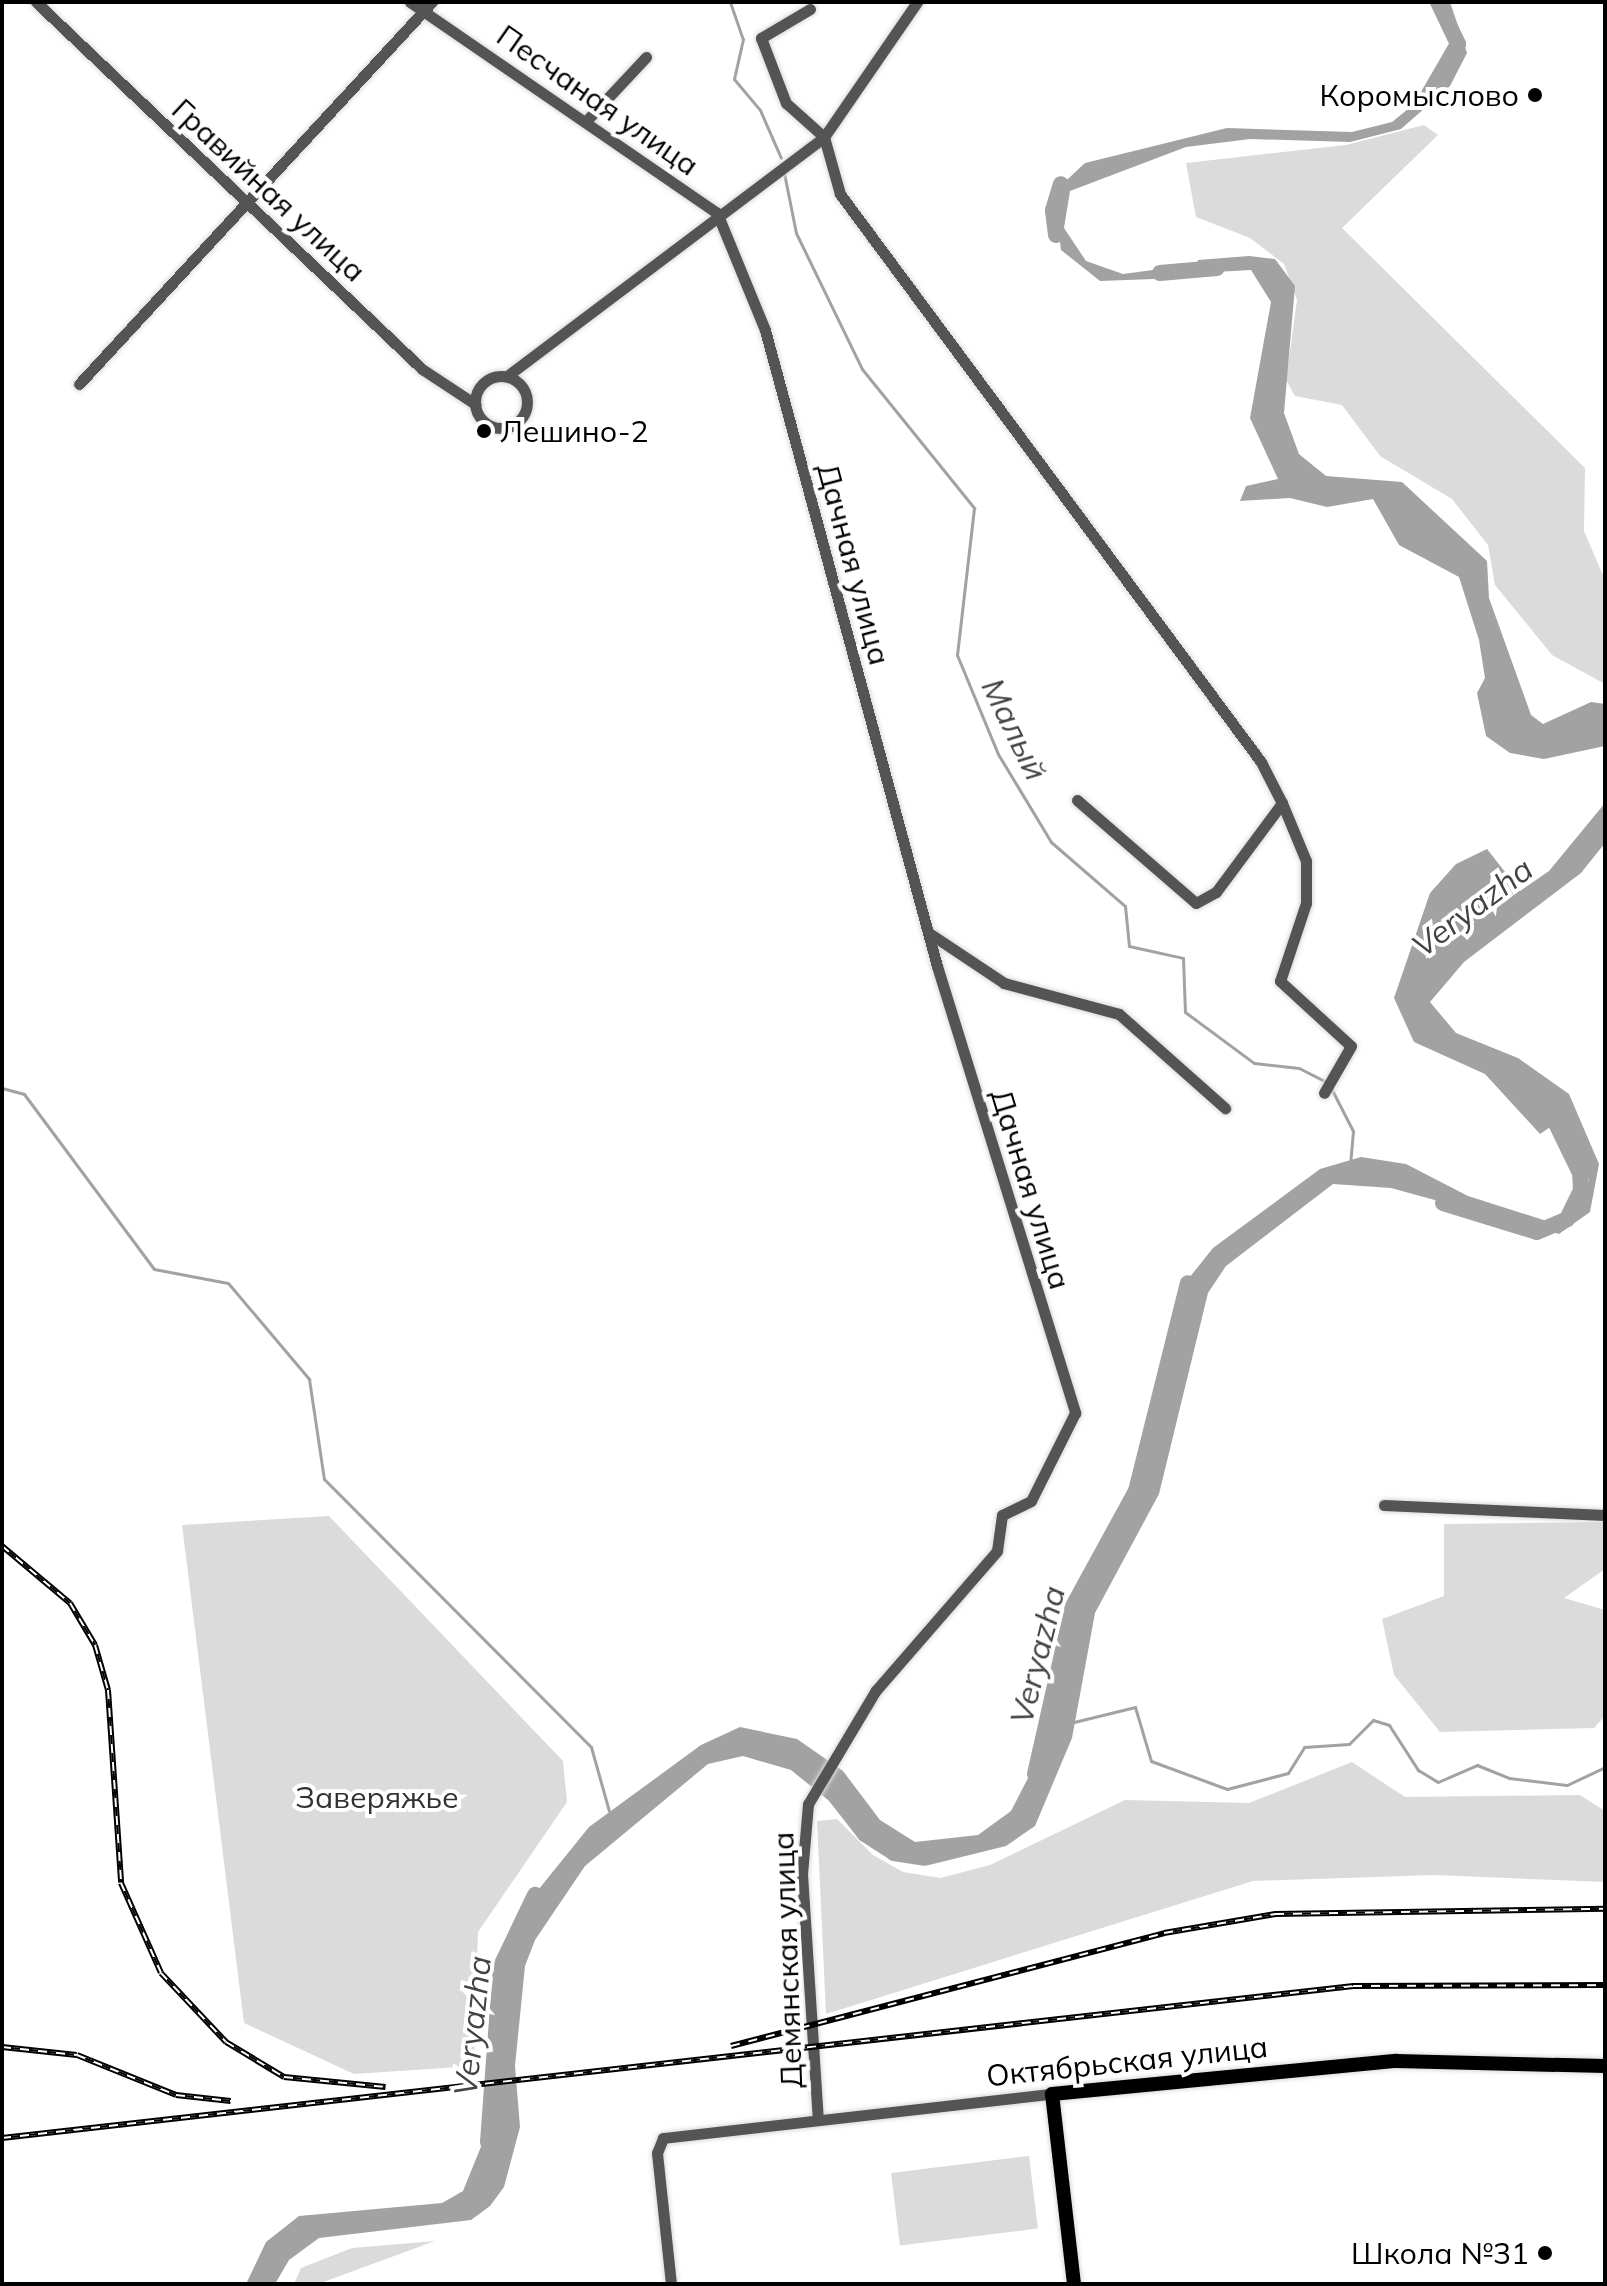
<!DOCTYPE html>
<meta charset="utf-8">
<style>
body{margin:0}
#map{position:relative;width:1607px;height:2286px;overflow:hidden;background:#fff;font-family:Mulish,sans-serif}
div>[style]{position:absolute}
.green>*{inset:0;background:#dbdbdb;transform-origin:0 0}
.water>*{inset:0;background:#a2a2a2}
.stream>*{height:3px;margin:-1.5px;padding:0 1.5px;transform-origin:1.5px;border-radius:1.5px;background:#a2a2a2}
.river>*{height:16px;margin:-8px;padding:0 8px;transform-origin:8px;border-radius:8px;background:#a2a2a2}
.roads{filter:drop-shadow(0 0 2px #dbdbdb) drop-shadow(0 0 2px #dbdbdb)}
.minor>*{height:11px;margin:-5.5px;padding:0 5.5px;transform-origin:5.5px;border-radius:5.5px;background:#545454}
.minor>.ring{margin:-5.5px;padding:0;box-sizing:content-box;background:none;border:11px solid #545454;border-radius:50%}
.major>*{height:14px;margin:-7px;padding:0 7px;transform-origin:7px;border-radius:7px;background:#000}
.rail>*{height:6px;margin-top:-3px;transform-origin:0;background:repeating-linear-gradient(90deg,#fff 0 9px,#000 0 18px);box-sizing:border-box;border-block:2px solid #000}
.dots>*{width:22px;height:22px;translate:-50% -50%;box-sizing:border-box;border:4px solid #fff;border-radius:50%}
span{translate:-50% -50%;white-space:nowrap;text-align:center;line-height:1.15;-webkit-text-stroke:8px #fff;paint-order:stroke}
.poi-label{font-size:30px;color:#000}
.right{translate:-100% -50%;text-align:right}
.left{translate:0 -50%;text-align:left}
.street-label{font-size:30px;color:#000}
.park-label{font-size:30px;color:#323232}
.water-label{font-size:32px;color:#434343;font-style:italic}
.frame{position:absolute;inset:0;border:4px solid #000;pointer-events:none}
</style>
<div id="map">
<div class="green">
<i style="clip-path:polygon(1424px 125px,1438px 135px,1342px 228px,1585px 468px,1584px 531px,1605px 580px,1605px 684px,1552px 655px,1495px 585px,1488px 545px,1452px 499px,1380px 456px,1342px 405px,1295px 396px,1286px 380px,1297px 300px,1284px 264px,1250px 238px,1196px 217px,1186px 163px,1346px 145px)"></i>
<i style="clip-path:polygon(329px 1516px,563px 1761px,567px 1802px,478px 1932px,474px 2066px,354px 2074px,244px 2023px,182px 1525px)"></i>
<i style="clip-path:polygon(1605px 1522px,1605px 1569px,1564px 1598px,1605px 1610px,1605px 1716px,1594px 1728px,1440px 1732px,1394px 1675px,1382px 1619px,1444px 1596px,1444px 1524px)"></i>
<i style="clip-path:polygon(1352px 1762px,1405px 1797px,1580px 1795px,1605px 1811px,1605px 1882px,1435px 1875px,1253px 1881px,826px 2014px,817px 1821px,837px 1819px,873px 1855px,903px 1872px,940px 1878px,990px 1865px,1125px 1800px,1249px 1803px)"></i>
<i style="left:1029px;top:2156px;width:73px;height:139px;rotate:83deg"></i>
<i style="clip-path:polygon(435px 2241px,318px 2284px,294px 2284px,301px 2268px,352px 2248px)"></i>
</div>
<div class="water">
<i style="clip-path:polygon(1434px 2px,1450px 2px,1467px 53px,1450px 86px,1401px 129px,1350px 142px,1250px 139px,1186px 147px,1070px 191px,1064px 228px,1086px 261px,1123px 274px,1183px 266px,1180px 278px,1100px 281px,1061px 250px,1054px 192px,1085px 163px,1227px 128px,1352px 132px,1392px 122px,1434px 88px,1457px 47px)"></i>
<i style="clip-path:polygon(1249px 256px,1275px 259px,1295px 286px,1284px 413px,1299px 454px,1326px 476px,1402px 482px,1487px 561px,1489px 598px,1531px 715px,1543px 724px,1591px 702px,1605px 704px,1605px 746px,1544px 759px,1510px 753px,1486px 736px,1477px 693px,1485px 678px,1479px 640px,1459px 577px,1399px 545px,1373px 499px,1327px 507px,1290px 498px,1240px 501px,1246px 486px,1278px 479px,1250px 418px,1271px 302px,1251px 270px,1196px 273px,1198px 260px)"></i>
<i style="clip-path:polygon(1605px 803px,1605px 843px,1581px 873px,1464px 962px,1430px 1002px,1456px 1033px,1518px 1058px,1569px 1094px,1599px 1164px,1590px 1212px,1559px 1234px,1391px 1188px,1333px 1184px,1226px 1266px,1208px 1293px,1159px 1494px,1095px 1613px,1072px 1738px,1035px 1826px,1006px 1846px,929px 1865px,886px 1847px,791px 1770px,743px 1756px,708px 1764px,585px 1866px,535px 1940px,525px 1966px,515px 2066px,520px 2127px,504px 2187px,490px 2206px,471px 2220px,319px 2238px,289px 2260px,275px 2284px,246px 2284px,266px 2242px,299px 2216px,442px 2203px,463px 2191px,491px 2122px,502px 1974px,526px 1905px,589px 1827px,701px 1745px,740px 1727px,797px 1739px,843px 1771px,880px 1820px,915px 1842px,978px 1835px,1011px 1811px,1042px 1751px,1086px 1570px,1147px 1476px,1178px 1304px,1185px 1283px,1213px 1248px,1320px 1169px,1361px 1157px,1406px 1164px,1468px 1196px,1556px 1224px,1575px 1214px,1589px 1180px,1562px 1119px,1540px 1134px,1485px 1074px,1414px 1042px,1394px 998px,1430px 893px,1456px 864px,1487px 849px,1520px 891px,1549px 871px)"></i>
</div>
<div class="stream">
<i style="left:730px;top:2px;width:39px;rotate:71deg"></i>
<i style="left:743px;top:39px;width:41px;rotate:102.7deg"></i>
<i style="left:734px;top:79px;width:40px;rotate:50deg"></i>
<i style="left:760px;top:110px;width:52px;rotate:66.4deg"></i>
<i style="left:784px;top:173px;width:61px;rotate:78.7deg"></i>
<i style="left:796px;top:233px;width:151px;rotate:64.1deg"></i>
<i style="left:862px;top:369px;width:179px;rotate:51.1deg"></i>
<i style="left:974px;top:508px;width:148px;rotate:96.6deg"></i>
<i style="left:957px;top:655px;width:107px;rotate:67.5deg"></i>
<i style="left:998px;top:754px;width:103px;rotate:58.9deg"></i>
<i style="left:1051px;top:842px;width:98px;rotate:40.9deg"></i>
<i style="left:1125px;top:906px;width:40px;rotate:84.3deg"></i>
<i style="left:1129px;top:946px;width:55px;rotate:12.5deg"></i>
<i style="left:1183px;top:958px;width:54px;rotate:87.9deg"></i>
<i style="left:1185px;top:1012px;width:86px;rotate:36.5deg"></i>
<i style="left:1254px;top:1063px;width:45px;rotate:6.3deg"></i>
<i style="left:1299px;top:1068px;width:31px;rotate:27deg"></i>
<i style="left:2px;top:1088px;width:23px;rotate:15deg"></i>
<i style="left:24px;top:1094px;width:218px;rotate:53.4deg"></i>
<i style="left:154px;top:1269px;width:75px;rotate:10.7deg"></i>
<i style="left:228px;top:1283px;width:126px;rotate:49.8deg"></i>
<i style="left:309px;top:1379px;width:101px;rotate:81.5deg"></i>
<i style="left:324px;top:1479px;width:378px;rotate:45.1deg"></i>
<i style="left:591px;top:1747px;width:66px;rotate:74.3deg"></i>
<i style="left:1331px;top:1088px;width:48px;rotate:62.9deg"></i>
<i style="left:1353px;top:1131px;width:32px;rotate:95deg"></i>
<i style="left:1074px;top:1722px;width:63px;rotate:-13.8deg"></i>
<i style="left:1135px;top:1707px;width:56px;rotate:73.5deg"></i>
<i style="left:1151px;top:1761px;width:81px;rotate:20.2deg"></i>
<i style="left:1227px;top:1789px;width:63px;rotate:-14.7deg"></i>
<i style="left:1288px;top:1773px;width:31px;rotate:-58deg"></i>
<i style="left:1304px;top:1747px;width:45px;rotate:-3.8deg"></i>
<i style="left:1349px;top:1744px;width:34px;rotate:-45deg"></i>
<i style="left:1373px;top:1720px;width:17px;rotate:17deg"></i>
<i style="left:1389px;top:1725px;width:54px;rotate:57.2deg"></i>
<i style="left:1418px;top:1770px;width:23px;rotate:31deg"></i>
<i style="left:1438px;top:1782px;width:43px;rotate:-23.6deg"></i>
<i style="left:1477px;top:1765px;width:35px;rotate:22deg"></i>
<i style="left:1509px;top:1778px;width:58px;rotate:6.9deg"></i>
<i style="left:1567px;top:1785px;width:42px;rotate:-25.3deg"></i>
</div>
<div class="river">
<i style="left:1429px;top:94px;width:58px;rotate:-59.9deg"></i>
<i style="left:1458px;top:44px;width:47px;rotate:-115.5deg"></i>
<i style="left:1056px;top:235px;width:25px;rotate:-97deg"></i>
<i style="left:1053px;top:210px;width:27px;rotate:-73deg"></i>
<i style="left:1160px;top:273px;width:57px;rotate:-5deg"></i>
<i style="left:1443px;top:1203px;width:98px;rotate:17.1deg"></i>
<i style="left:1537px;top:1232px;width:33px;rotate:-23deg"></i>
<i style="left:1567px;top:1219px;width:32px;rotate:-64deg"></i>
<i style="left:1581px;top:1190px;width:17px;rotate:-93deg"></i>
<i style="left:1580px;top:1173px;width:78px;rotate:-115.9deg"></i>
<i style="left:1035px;top:1774px;width:172px;rotate:-77.3deg"></i>
<i style="left:1073px;top:1606px;width:131px;rotate:-61.3deg"></i>
<i style="left:1136px;top:1491px;width:214px;rotate:-76deg"></i>
<i style="left:830px;top:1789px;width:57px;rotate:52.1deg"></i>
<i style="left:865px;top:1834px;width:35px;rotate:33deg"></i>
<i style="left:894px;top:1853px;width:31px;rotate:9deg"></i>
<i style="left:488px;top:2142px;width:176px;rotate:-85.8deg"></i>
<i style="left:501px;top:1966px;width:79px;rotate:-64.4deg"></i>
</div>
<div class="roads">
<div class="minor">
<i style="left:36px;top:2px;width:533px;rotate:43.55deg"></i>
<i style="left:422px;top:369px;width:64px;rotate:33.4deg"></i>
<i style="left:410px;top:2px;width:373px;rotate:34.5deg"></i>
<i style="left:717px;top:213px;width:126px;rotate:67.7deg"></i>
<i style="left:765px;top:330px;width:659px;rotate:74.87deg"></i>
<i style="left:937px;top:966px;width:468px;rotate:72.8deg"></i>
<i style="left:1075px;top:1413px;width:98px;rotate:116.6deg"></i>
<i style="left:1031px;top:1501px;width:32px;rotate:154deg"></i>
<i style="left:1002px;top:1515px;width:36px;rotate:98deg"></i>
<i style="left:997px;top:1551px;width:184px;rotate:131deg"></i>
<i style="left:876px;top:1690px;width:133px;rotate:120.8deg"></i>
<i style="left:808px;top:1804px;width:70px;rotate:94.9deg"></i>
<i style="left:802px;top:1874px;width:246px;rotate:86.3deg"></i>
<i style="left:810px;top:9px;width:57px;rotate:149.4deg"></i>
<i style="left:761px;top:38px;width:70px;rotate:69deg"></i>
<i style="left:786px;top:103px;width:51px;rotate:41.8deg"></i>
<i style="left:824px;top:137px;width:59px;rotate:74.3deg"></i>
<i style="left:840px;top:194px;width:707px;rotate:53.45deg"></i>
<i style="left:1261px;top:762px;width:46px;rotate:62.9deg"></i>
<i style="left:1282px;top:803px;width:63px;rotate:67.5deg"></i>
<i style="left:1306px;top:861px;width:42px;rotate:90deg"></i>
<i style="left:1306px;top:903px;width:82px;rotate:108.4deg"></i>
<i style="left:1280px;top:981px;width:96px;rotate:42.5deg"></i>
<i style="left:1351px;top:1046px;width:54px;rotate:119.9deg"></i>
<i style="left:588px;top:119px;width:85px;rotate:-46.9deg"></i>
<i style="left:507px;top:376px;width:397px;rotate:-37deg"></i>
<i style="left:824px;top:137px;width:164px;rotate:-55.4deg"></i>
<i class="ring" style="left:475px;top:376px;width:41px;height:41px"></i>
<i style="left:79px;top:384px;width:520px;rotate:-47.26deg"></i>
<i style="left:1077px;top:800px;width:157px;rotate:40.9deg"></i>
<i style="left:1196px;top:903px;width:23px;rotate:-29deg"></i>
<i style="left:1216px;top:892px;width:111px;rotate:-53.4deg"></i>
<i style="left:929px;top:933px;width:90px;rotate:33.7deg"></i>
<i style="left:1004px;top:983px;width:119px;rotate:15.1deg"></i>
<i style="left:1119px;top:1014px;width:142px;rotate:41.6deg"></i>
<i style="left:1384px;top:1505px;width:221px;rotate:2.6deg"></i>
<i style="left:671px;top:2284px;width:132px;rotate:-96.1deg"></i>
<i style="left:657px;top:2153px;width:16px;rotate:-68deg"></i>
<i style="left:663px;top:2138px;width:391px;rotate:-6.5deg"></i>
</div>
<div class="major">
<i style="left:1074px;top:2284px;width:191px;rotate:-96.6deg"></i>
<i style="left:1052px;top:2094px;width:346px;rotate:-5.5deg"></i>
<i style="left:1396px;top:2061px;width:209px;rotate:1.4deg"></i>
</div>
</div>
<div class="rail">
<i style="left:2px;top:1546px;width:89px;rotate:40deg"></i>
<i style="left:70px;top:1603px;width:49px;rotate:59.2deg"></i>
<i style="left:95px;top:1645px;width:47px;rotate:73.9deg"></i>
<i style="left:108px;top:1690px;width:193px;rotate:86.1deg"></i>
<i style="left:121px;top:1883px;width:98px;rotate:66deg"></i>
<i style="left:161px;top:1973px;width:95px;rotate:46.7deg"></i>
<i style="left:226px;top:2042px;width:68px;rotate:31.1deg"></i>
<i style="left:284px;top:2077px;width:102px;rotate:5.6deg"></i>
<i style="left:731px;top:2046px;width:448px;rotate:-14.6deg"></i>
<i style="left:1164px;top:1933px;width:113px;rotate:-9.7deg"></i>
<i style="left:1275px;top:1914px;width:330px;rotate:-0.9deg"></i>
<i style="left:2px;top:2047px;width:75px;rotate:6.1deg"></i>
<i style="left:77px;top:2055px;width:107px;rotate:22deg"></i>
<i style="left:176px;top:2095px;width:55px;rotate:6.2deg"></i>
<i style="left:2px;top:2138px;width:1360px;rotate:-6.42deg"></i>
<i style="left:1353px;top:1986px;width:252px;rotate:-0.2deg"></i>
</div>
<div class="dots">
<i style="left:1535px;top:95px;background:#000"></i>
<i style="left:484px;top:431px;background:#000"></i>
<i style="left:1545px;top:2253px;background:#000"></i>
</div>
<div class="poi-label">
<span class="right" style="left:1519px;top:95px">Коромыслово</span>
<span class="left" style="left:500px;top:431px">Лешино-2</span>
<span class="right" style="left:1529px;top:2253px">Школа №31</span>
</div>
<div class="street-label">
<span style="left:598px;top:100px;rotate:35deg">Песчаная улица</span>
<span style="left:269px;top:190px;rotate:43deg">Гравийная улица</span>
<span style="left:854px;top:564px;rotate:75deg">Дачная улица</span>
<span style="left:1031px;top:1189px;rotate:73deg">Дачная улица</span>
<span style="left:787px;top:1960px;rotate:-92deg">Демянская улица</span>
<span style="left:1127px;top:2061px;rotate:-6deg">Октябрьская улица</span>
</div>
<div class="park-label">
<span style="left:377px;top:1797px">Заверяжье</span>
</div>
<div class="water-label">
<span style="left:1015px;top:729px;rotate:64deg">Малый</span>
<span style="left:1472px;top:907px;rotate:-37deg">Veryazha</span>
<span style="left:1037px;top:1655px;rotate:-76deg">Veryazha</span>
<span style="left:472px;top:2026px;rotate:-84deg">Veryazha</span>
</div>
<div class="frame"></div>
</div>
